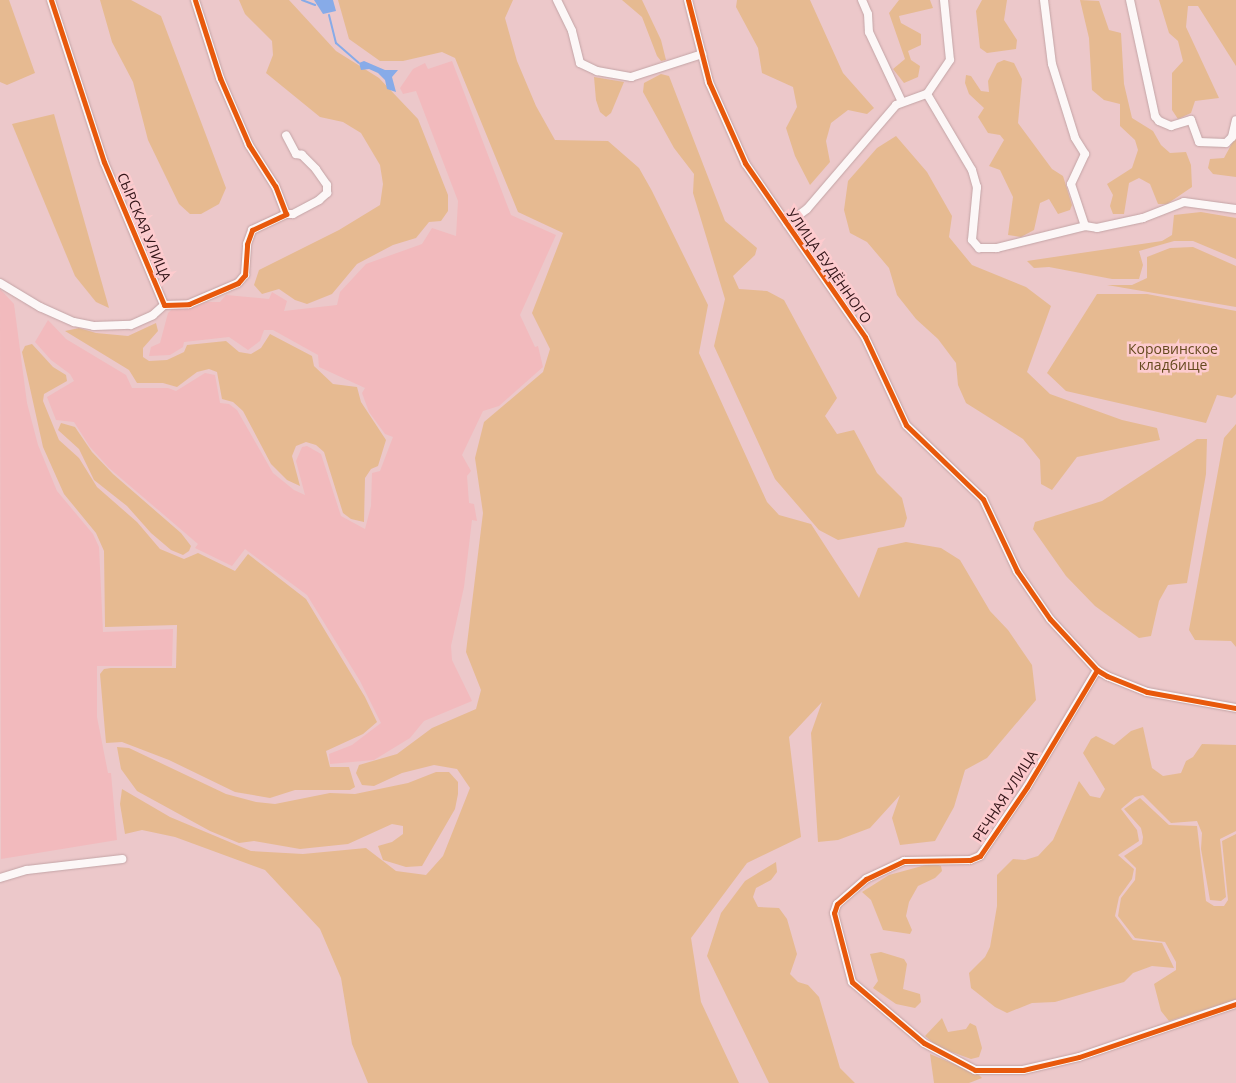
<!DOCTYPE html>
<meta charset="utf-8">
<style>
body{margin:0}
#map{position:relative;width:1236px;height:1083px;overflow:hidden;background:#ecc8ca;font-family:"Open Sans",sans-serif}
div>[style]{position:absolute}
.built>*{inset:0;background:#f2babd}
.green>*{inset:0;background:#e6ba91}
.water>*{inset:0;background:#87abe8}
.stream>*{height:2px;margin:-1px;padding:0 1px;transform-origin:1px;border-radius:1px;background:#87abe8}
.roads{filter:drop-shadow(0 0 1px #c3a4a6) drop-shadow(0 0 1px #c3a4a6)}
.street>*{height:8px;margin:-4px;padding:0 4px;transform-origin:4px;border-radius:4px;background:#fcf7f7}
.cycleway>*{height:5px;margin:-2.5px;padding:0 2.5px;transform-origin:2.5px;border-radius:2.5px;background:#e8590c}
span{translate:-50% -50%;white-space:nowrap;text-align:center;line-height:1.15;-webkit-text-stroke:5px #fdcbce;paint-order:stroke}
.street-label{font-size:14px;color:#321417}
.park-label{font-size:14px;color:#664a1f}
</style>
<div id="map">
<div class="built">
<i style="clip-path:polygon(452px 61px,511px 215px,556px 235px,520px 315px,535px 347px,538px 346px,543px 367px,499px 406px,483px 411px,462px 455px,471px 471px,467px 476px,469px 503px,474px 504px,477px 521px,472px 520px,464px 587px,451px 646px,452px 660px,472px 701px,424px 721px,410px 738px,374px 760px,330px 764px,329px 754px,352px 745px,381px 723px,360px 681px,307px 595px,245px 549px,232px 566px,195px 548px,198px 544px,109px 468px,90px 447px,74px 422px,56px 420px,47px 397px,74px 381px,70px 374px,51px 360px,35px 342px,48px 320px,66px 339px,126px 375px,132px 388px,168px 388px,176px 391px,205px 373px,215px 375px,220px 403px,229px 404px,237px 410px,273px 473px,294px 490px,305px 495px,296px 461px,302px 447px,307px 446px,321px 454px,341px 516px,365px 529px,371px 506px,372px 473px,380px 471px,393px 437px,385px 434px,369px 412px,362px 393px,365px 388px,319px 367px,318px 355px,273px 330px,264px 330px,260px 341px,248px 350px,229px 337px,184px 342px,183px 347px,170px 355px,149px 356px,151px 347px,160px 343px,168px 313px,180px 302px,220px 302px,226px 295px,269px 299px,272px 292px,287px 301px,284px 311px,337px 305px,340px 292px,366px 264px,422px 244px,432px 228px,456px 236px,458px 201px,416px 91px,403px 94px,400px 88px,413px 69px,425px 63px,428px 69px)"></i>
<i style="clip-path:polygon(0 289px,14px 304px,27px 403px,38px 445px,57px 491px,93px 534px,99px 547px,103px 632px,173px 629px,172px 666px,97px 666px,97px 717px,108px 773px,111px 773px,117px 840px,1px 859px)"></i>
</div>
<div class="green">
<i style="clip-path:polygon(0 0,9px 0,35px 73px,7px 85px,0 82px)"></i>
<i style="clip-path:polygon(100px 0,131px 0,161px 16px,226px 188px,219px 204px,201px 214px,190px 214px,179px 204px,148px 140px,133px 82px,112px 42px)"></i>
<i style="clip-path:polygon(239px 0,289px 0,336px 51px,379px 78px,418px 119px,448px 195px,448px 211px,441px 221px,429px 222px,416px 238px,393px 245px,357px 264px,332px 294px,307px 304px,295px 300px,279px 289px,262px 294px,254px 285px,259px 270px,339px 230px,380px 205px,383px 184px,380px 165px,361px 133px,343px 122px,320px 117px,266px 73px,273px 55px,272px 41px,245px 14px)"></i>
<i style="clip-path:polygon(338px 0,513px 0,505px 18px,517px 61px,536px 106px,555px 140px,608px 141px,639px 168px,652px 191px,708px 305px,699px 353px,767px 502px,779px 515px,811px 524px,859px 598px,878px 548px,906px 542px,941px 548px,960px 560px,990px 611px,1008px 630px,1032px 665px,1036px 700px,987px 758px,965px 770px,954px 807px,935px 841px,900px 845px,892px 818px,900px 795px,870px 828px,838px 840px,818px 842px,811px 733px,822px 702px,789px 737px,801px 837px,747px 863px,691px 938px,701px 1002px,739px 1083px,368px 1083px,352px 1044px,341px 978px,320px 929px,265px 870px,175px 837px,142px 830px,125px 834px,120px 804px,122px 789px,170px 817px,251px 851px,303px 854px,366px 848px,396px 871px,426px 875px,443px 856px,470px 788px,457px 769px,434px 765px,402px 773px,374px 786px,362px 785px,356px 773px,359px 765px,397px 754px,432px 728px,476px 709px,481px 690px,466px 652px,483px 513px,475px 458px,484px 422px,543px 372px,550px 349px,532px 313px,563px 233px,518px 212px,455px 58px,442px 52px,403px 61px,380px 61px,349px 39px)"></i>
<i style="clip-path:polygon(622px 0,642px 0,661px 40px,666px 60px,661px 61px,657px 56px,642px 17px)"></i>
<i style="clip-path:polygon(737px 0,810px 0,843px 73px,874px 108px,867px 114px,848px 110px,831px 123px,826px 141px,830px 162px,810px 185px,795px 156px,786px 128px,797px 107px,793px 87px,762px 73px,758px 48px,736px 7px)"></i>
<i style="clip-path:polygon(899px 0,930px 0,933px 8px,899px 16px,901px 23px,921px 34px,921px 45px,908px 51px,911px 60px,920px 66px,918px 77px,904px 83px,893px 69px,905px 59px,889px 13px)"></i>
<i style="clip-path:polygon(982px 0,1007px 0,1004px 20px,1017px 40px,1016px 49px,987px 53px,980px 48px,976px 11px)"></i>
<i style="clip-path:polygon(1080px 0,1099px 1px,1109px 30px,1121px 33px,1124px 84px,1132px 118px,1153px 131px,1161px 145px,1170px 153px,1186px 152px,1191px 165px,1192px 187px,1167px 204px,1158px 204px,1150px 184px,1139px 178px,1129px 183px,1124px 214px,1113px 214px,1110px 206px,1113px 195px,1107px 184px,1132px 168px,1138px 150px,1135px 140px,1120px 126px,1120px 104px,1104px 100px,1092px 90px,1089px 38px)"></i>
<i style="clip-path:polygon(1159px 0,1236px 0,1236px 66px,1198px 6px,1188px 6px,1186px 27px,1219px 98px,1195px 101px,1191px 113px,1178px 119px,1172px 110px,1172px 73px,1183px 61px,1178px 41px,1169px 33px)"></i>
<i style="clip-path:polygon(1004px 60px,1014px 63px,1022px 79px,1018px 123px,1052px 169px,1063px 176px,1072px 205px,1070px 210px,1058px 214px,1049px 199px,1040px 203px,1034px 230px,1021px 237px,1008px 235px,1013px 197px,1000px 170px,989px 166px,1004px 140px,1000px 135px,988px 133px,978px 117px,984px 108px,969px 94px,965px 83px,966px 75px,971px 76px,981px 91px,989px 92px,988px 81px,997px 63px)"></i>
<i style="clip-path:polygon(661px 74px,669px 76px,725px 221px,757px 248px,755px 255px,733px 276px,739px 289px,767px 291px,784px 300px,837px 398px,825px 416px,837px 434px,854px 430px,877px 473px,902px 498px,907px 518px,904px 527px,838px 540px,819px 530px,775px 479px,714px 346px,725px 299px,693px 193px,694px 174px,674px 148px,643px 92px,644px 83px)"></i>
<i style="clip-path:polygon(594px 77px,624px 82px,611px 113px,606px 117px,600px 112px,596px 100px)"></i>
<i style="clip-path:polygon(54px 114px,109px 308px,96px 302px,75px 276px,12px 124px)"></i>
<i style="clip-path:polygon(896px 136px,927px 172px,952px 216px,949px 237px,972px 265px,1026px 287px,1051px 306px,1027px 372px,1050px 394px,1122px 420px,1157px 428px,1160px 440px,1077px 457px,1052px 490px,1041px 484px,1040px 460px,1023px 439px,966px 403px,958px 385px,956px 363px,938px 339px,916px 319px,897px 295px,889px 268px,867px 242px,850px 233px,844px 210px,848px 181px,877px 148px)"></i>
<i style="clip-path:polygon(1236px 136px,1236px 177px,1213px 174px,1208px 168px,1210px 159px,1224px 158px)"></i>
<i style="clip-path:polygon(1201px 212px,1236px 218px,1236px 259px,1193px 241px,1174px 241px,1139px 251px,1143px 265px,1139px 279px,1112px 279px,1049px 267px,1034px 268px,1027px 261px,1162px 241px,1172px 235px,1174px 215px)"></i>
<i style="clip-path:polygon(1193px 247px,1236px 266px,1236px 307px,1107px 285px,1132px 285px,1147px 278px,1147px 257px,1170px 248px)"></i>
<i style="clip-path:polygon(1097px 294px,1147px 294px,1236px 311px,1236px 394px,1232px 398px,1217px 395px,1206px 423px,1066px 391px,1047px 373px)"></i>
<i style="clip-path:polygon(156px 323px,158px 331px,143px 348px,143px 357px,149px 361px,167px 360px,184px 352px,187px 345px,226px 341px,239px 352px,251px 354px,261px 348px,270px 334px,312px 356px,314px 366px,333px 384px,357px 387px,361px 402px,386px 440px,378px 466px,371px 469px,365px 478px,364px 522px,351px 519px,343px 513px,324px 452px,316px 445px,306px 442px,296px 446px,292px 456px,300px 486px,287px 480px,271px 464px,243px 411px,233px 402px,222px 399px,217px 372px,209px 369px,197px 372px,177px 387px,163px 383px,137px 383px,129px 370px,65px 331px,79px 328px,96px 333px,128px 336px)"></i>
<i style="clip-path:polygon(32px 344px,53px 367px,66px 375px,67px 381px,44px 394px,43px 401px,59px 440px,79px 458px,97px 487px,137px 522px,160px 549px,184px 559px,198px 553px,235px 571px,248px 554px,306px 599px,365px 697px,377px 722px,363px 734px,326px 751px,330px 767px,349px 767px,355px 787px,350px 790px,295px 790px,270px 798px,235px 792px,169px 760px,122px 742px,106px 743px,100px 674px,104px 669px,111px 668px,176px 668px,177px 625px,105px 627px,104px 551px,96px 533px,64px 494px,43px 447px,22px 352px,25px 346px)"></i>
<i style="clip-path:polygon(61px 423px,75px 427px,92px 452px,113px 474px,181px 533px,191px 546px,189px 551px,183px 555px,171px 550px,151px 533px,127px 506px,94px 480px,79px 449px,58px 430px)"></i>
<i style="clip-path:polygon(1236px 424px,1236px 647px,1231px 641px,1195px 640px,1189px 630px,1224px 438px)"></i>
<i style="clip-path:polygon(1197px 439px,1207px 439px,1206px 474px,1187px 583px,1168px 585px,1159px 601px,1151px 636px,1139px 638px,1095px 606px,1066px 576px,1033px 529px,1035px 522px,1102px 501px)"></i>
<i style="clip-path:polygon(1143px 727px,1152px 768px,1163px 776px,1181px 773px,1186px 761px,1193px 757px,1202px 744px,1236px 745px,1236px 831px,1220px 839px,1226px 897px,1221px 901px,1210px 900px,1201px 849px,1202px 833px,1197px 821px,1171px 823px,1143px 795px,1135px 797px,1121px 809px,1137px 830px,1139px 841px,1118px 855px,1134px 869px,1132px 879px,1119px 897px,1115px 916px,1133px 940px,1162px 943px,1174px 968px,1152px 966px,1133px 973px,1124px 982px,1055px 1002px,1032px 1003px,1007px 1013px,995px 1007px,971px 988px,969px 973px,985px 957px,990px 947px,997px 906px,997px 875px,1013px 859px,1025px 860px,1038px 856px,1053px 840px,1079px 781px,1090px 796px,1100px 798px,1105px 789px,1083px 753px,1091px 739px,1096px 736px,1114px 745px,1131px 731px)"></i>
<i style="clip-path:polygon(117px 747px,129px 748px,226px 794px,256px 802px,275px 804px,330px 793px,355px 794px,408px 783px,436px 772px,449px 772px,458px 782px,458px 794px,455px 809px,422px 866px,406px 867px,383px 860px,378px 846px,392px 842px,403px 834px,403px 826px,392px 824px,348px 844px,300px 849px,254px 841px,239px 843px,210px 831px,137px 791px,121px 769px)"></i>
<i style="clip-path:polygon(1140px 798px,1169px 825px,1197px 826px,1206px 901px,1214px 906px,1224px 906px,1228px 900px,1222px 841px,1236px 834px,1236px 1000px,1169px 1021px,1161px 1011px,1154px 984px,1176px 970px,1176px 962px,1165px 942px,1135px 938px,1118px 916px,1121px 898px,1135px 880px,1136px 868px,1124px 856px,1142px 844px,1143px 837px,1141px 828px,1124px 809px)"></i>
<i style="clip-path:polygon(776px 862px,777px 872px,771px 880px,756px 888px,753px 897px,758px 907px,779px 908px,787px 919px,797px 954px,790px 974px,798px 982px,808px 985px,819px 997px,840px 1068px,855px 1083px,769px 1083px,707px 956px,721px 913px,745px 881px)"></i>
<i style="clip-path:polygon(933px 863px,941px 866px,942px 871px,935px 878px,918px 886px,909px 902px,906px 916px,912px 930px,910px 934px,883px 930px,871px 900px,862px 892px,889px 875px)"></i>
<i style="clip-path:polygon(881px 952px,904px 959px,907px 964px,903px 989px,920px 994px,921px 1002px,915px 1008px,896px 1004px,873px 988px,878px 981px,870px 954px)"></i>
<i style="clip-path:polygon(942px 1018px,948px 1032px,966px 1029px,970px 1023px,976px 1026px,982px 1048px,979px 1057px,971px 1059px,938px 1047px,925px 1036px)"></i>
<i style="clip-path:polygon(930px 1054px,978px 1074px,982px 1078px,969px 1083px,934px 1083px)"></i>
</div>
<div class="water">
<i style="clip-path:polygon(314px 0,333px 0,336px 11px,323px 14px)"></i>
<i style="clip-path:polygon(364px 61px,385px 70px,398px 70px,392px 77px,396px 92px,387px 89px,385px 80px,378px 73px,369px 69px,361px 70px,359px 63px)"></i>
</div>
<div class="stream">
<i style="left:302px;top:0;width:14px;rotate:21deg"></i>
<i style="left:329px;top:15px;width:29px;rotate:76deg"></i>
<i style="left:336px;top:43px;width:30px;rotate:41deg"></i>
</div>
<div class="roads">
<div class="street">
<i style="left:51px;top:0;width:170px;rotate:71.9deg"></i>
<i style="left:104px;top:162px;width:155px;rotate:67.2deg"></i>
<i style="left:164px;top:305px;width:25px;rotate:-2deg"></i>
<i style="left:189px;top:304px;width:53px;rotate:-23.2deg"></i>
<i style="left:238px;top:283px;width:11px;rotate:-49deg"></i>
<i style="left:245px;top:275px;width:31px;rotate:-86deg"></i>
<i style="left:247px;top:244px;width:15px;rotate:-70deg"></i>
<i style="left:252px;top:230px;width:38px;rotate:-25deg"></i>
<i style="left:286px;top:214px;width:30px;rotate:-111deg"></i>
<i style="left:275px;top:186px;width:49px;rotate:-122.4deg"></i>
<i style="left:249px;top:145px;width:73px;rotate:-113.4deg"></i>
<i style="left:220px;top:78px;width:82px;rotate:-107.8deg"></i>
<i style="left:557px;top:0;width:34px;rotate:64deg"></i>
<i style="left:572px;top:31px;width:33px;rotate:76deg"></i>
<i style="left:580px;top:63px;width:19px;rotate:25deg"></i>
<i style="left:597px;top:71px;width:35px;rotate:10deg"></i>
<i style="left:631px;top:77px;width:75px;rotate:-17.9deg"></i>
<i style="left:688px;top:0;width:85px;rotate:75.6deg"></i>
<i style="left:709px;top:82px;width:89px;rotate:66deg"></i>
<i style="left:745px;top:163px;width:211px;rotate:55.4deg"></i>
<i style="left:865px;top:337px;width:97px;rotate:65deg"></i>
<i style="left:906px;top:425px;width:107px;rotate:43.9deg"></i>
<i style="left:983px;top:499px;width:80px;rotate:64.7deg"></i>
<i style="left:1017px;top:571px;width:58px;rotate:55.5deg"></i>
<i style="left:1050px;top:619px;width:69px;rotate:47.3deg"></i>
<i style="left:1097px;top:670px;width:12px;rotate:31deg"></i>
<i style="left:1107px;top:676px;width:43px;rotate:21.8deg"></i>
<i style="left:1147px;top:692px;width:90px;rotate:10.2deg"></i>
<i style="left:862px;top:0;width:15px;rotate:67deg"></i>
<i style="left:868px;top:14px;width:18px;rotate:87deg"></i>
<i style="left:869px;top:32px;width:77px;rotate:64.8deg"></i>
<i style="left:944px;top:0;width:60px;rotate:84.3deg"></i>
<i style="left:950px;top:60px;width:41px;rotate:124.1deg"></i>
<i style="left:927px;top:94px;width:88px;rotate:59.4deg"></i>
<i style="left:972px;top:170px;width:18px;rotate:74deg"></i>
<i style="left:977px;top:187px;width:53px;rotate:95.4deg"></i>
<i style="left:972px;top:240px;width:11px;rotate:49deg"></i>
<i style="left:979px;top:248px;width:18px"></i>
<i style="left:997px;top:248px;width:91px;rotate:-14deg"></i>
<i style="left:1044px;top:0;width:64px;rotate:82.9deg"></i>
<i style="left:1052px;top:64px;width:77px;rotate:72.7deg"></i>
<i style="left:1075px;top:138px;width:19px;rotate:58deg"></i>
<i style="left:1085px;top:154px;width:33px;rotate:115deg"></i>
<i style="left:1071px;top:184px;width:44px;rotate:71.6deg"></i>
<i style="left:1085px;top:226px;width:12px;rotate:9deg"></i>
<i style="left:1097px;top:228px;width:47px;rotate:-12.3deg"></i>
<i style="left:1143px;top:218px;width:44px;rotate:-21.3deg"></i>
<i style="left:1184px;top:202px;width:52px;rotate:7.7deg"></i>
<i style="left:1130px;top:0;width:119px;rotate:77.8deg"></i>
<i style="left:1155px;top:116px;width:6px;rotate:51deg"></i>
<i style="left:1159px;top:121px;width:13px;rotate:23deg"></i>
<i style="left:1171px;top:126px;width:21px;rotate:-17deg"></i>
<i style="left:1191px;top:120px;width:23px;rotate:70deg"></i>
<i style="left:1199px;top:142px;width:27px;rotate:2deg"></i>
<i style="left:1226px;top:143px;width:8px;rotate:-45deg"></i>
<i style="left:1232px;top:137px;width:17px;rotate:-77deg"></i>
<i style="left:286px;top:214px;width:7px"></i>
<i style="left:293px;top:214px;width:30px;rotate:-28deg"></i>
<i style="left:319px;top:200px;width:11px;rotate:-41deg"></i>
<i style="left:327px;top:193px;width:8px;rotate:-90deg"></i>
<i style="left:327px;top:185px;width:19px;rotate:-125deg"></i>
<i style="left:316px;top:169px;width:20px;rotate:-135deg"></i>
<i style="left:302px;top:155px;width:6px;rotate:-171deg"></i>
<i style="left:296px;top:154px;width:21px;rotate:-118deg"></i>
<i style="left:787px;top:224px;width:25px;rotate:-37deg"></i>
<i style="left:807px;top:209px;width:137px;rotate:-49.4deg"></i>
<i style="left:896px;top:105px;width:33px;rotate:-20deg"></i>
<i style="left:0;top:283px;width:47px;rotate:31deg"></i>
<i style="left:40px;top:307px;width:37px;rotate:24deg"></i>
<i style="left:74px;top:322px;width:20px;rotate:11deg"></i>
<i style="left:94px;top:326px;width:37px;rotate:-2deg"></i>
<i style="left:131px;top:325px;width:24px;rotate:-24deg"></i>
<i style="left:153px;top:315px;width:15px;rotate:-42deg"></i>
<i style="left:1097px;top:670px;width:136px;rotate:120.9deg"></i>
<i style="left:1027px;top:787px;width:83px;rotate:124.3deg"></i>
<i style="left:980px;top:856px;width:11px;rotate:158deg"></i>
<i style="left:970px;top:860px;width:66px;rotate:179.1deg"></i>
<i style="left:904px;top:861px;width:42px;rotate:154.7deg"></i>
<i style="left:866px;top:879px;width:38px;rotate:139deg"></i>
<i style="left:837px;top:904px;width:9px;rotate:108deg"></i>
<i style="left:834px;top:913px;width:71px;rotate:75.4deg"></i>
<i style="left:852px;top:982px;width:94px;rotate:40.3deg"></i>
<i style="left:924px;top:1043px;width:58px;rotate:27.9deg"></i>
<i style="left:975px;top:1070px;width:48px"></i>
<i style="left:1023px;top:1070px;width:57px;rotate:-13.1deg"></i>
<i style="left:1079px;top:1057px;width:166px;rotate:-18.7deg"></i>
<i style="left:0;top:878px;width:28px;rotate:-17deg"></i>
<i style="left:27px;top:870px;width:96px;rotate:-6.6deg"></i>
</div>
</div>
<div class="cycleway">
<i style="left:51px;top:0;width:170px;rotate:71.9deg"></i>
<i style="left:104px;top:162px;width:155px;rotate:67.2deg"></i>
<i style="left:164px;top:305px;width:25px;rotate:-2deg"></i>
<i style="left:189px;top:304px;width:53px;rotate:-23.2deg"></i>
<i style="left:238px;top:283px;width:11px;rotate:-49deg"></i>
<i style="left:245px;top:275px;width:31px;rotate:-86deg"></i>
<i style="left:247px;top:244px;width:15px;rotate:-70deg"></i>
<i style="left:252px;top:230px;width:38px;rotate:-25deg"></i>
<i style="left:286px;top:214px;width:30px;rotate:-111deg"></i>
<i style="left:275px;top:186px;width:49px;rotate:-122.4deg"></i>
<i style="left:249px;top:145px;width:73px;rotate:-113.4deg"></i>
<i style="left:220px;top:78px;width:82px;rotate:-107.8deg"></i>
<i style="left:688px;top:0;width:85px;rotate:75.6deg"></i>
<i style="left:709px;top:82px;width:89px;rotate:66deg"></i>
<i style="left:745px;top:163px;width:211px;rotate:55.4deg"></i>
<i style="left:865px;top:337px;width:97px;rotate:65deg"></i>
<i style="left:906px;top:425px;width:107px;rotate:43.9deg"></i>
<i style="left:983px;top:499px;width:80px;rotate:64.7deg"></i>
<i style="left:1017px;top:571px;width:58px;rotate:55.5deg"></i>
<i style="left:1050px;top:619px;width:69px;rotate:47.3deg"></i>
<i style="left:1097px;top:670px;width:12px;rotate:31deg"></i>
<i style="left:1107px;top:676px;width:43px;rotate:21.8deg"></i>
<i style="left:1147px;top:692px;width:90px;rotate:10.2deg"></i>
<i style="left:1097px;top:670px;width:136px;rotate:120.9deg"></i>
<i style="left:1027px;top:787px;width:83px;rotate:124.3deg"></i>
<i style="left:980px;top:856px;width:11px;rotate:158deg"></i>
<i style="left:970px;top:860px;width:66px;rotate:179.1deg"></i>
<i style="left:904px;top:861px;width:42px;rotate:154.7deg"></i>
<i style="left:866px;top:879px;width:38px;rotate:139deg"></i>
<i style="left:837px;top:904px;width:9px;rotate:108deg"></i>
<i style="left:834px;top:913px;width:71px;rotate:75.4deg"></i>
<i style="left:852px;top:982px;width:94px;rotate:40.3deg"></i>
<i style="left:924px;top:1043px;width:58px;rotate:27.9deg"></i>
<i style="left:975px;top:1070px;width:48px"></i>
<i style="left:1023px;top:1070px;width:57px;rotate:-13.1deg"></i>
<i style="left:1079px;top:1057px;width:166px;rotate:-18.7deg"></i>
</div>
<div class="street-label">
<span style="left:144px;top:227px;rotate:67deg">СЫРСКАЯ УЛИЦА</span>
<span style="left:829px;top:266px;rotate:55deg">УЛИЦА БУДЁННОГО</span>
<span style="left:1005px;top:796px;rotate:-57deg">РЕЧНАЯ УЛИЦА</span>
</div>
<div class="park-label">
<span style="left:1173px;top:357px">Коровинское<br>кладбище</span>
</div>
</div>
